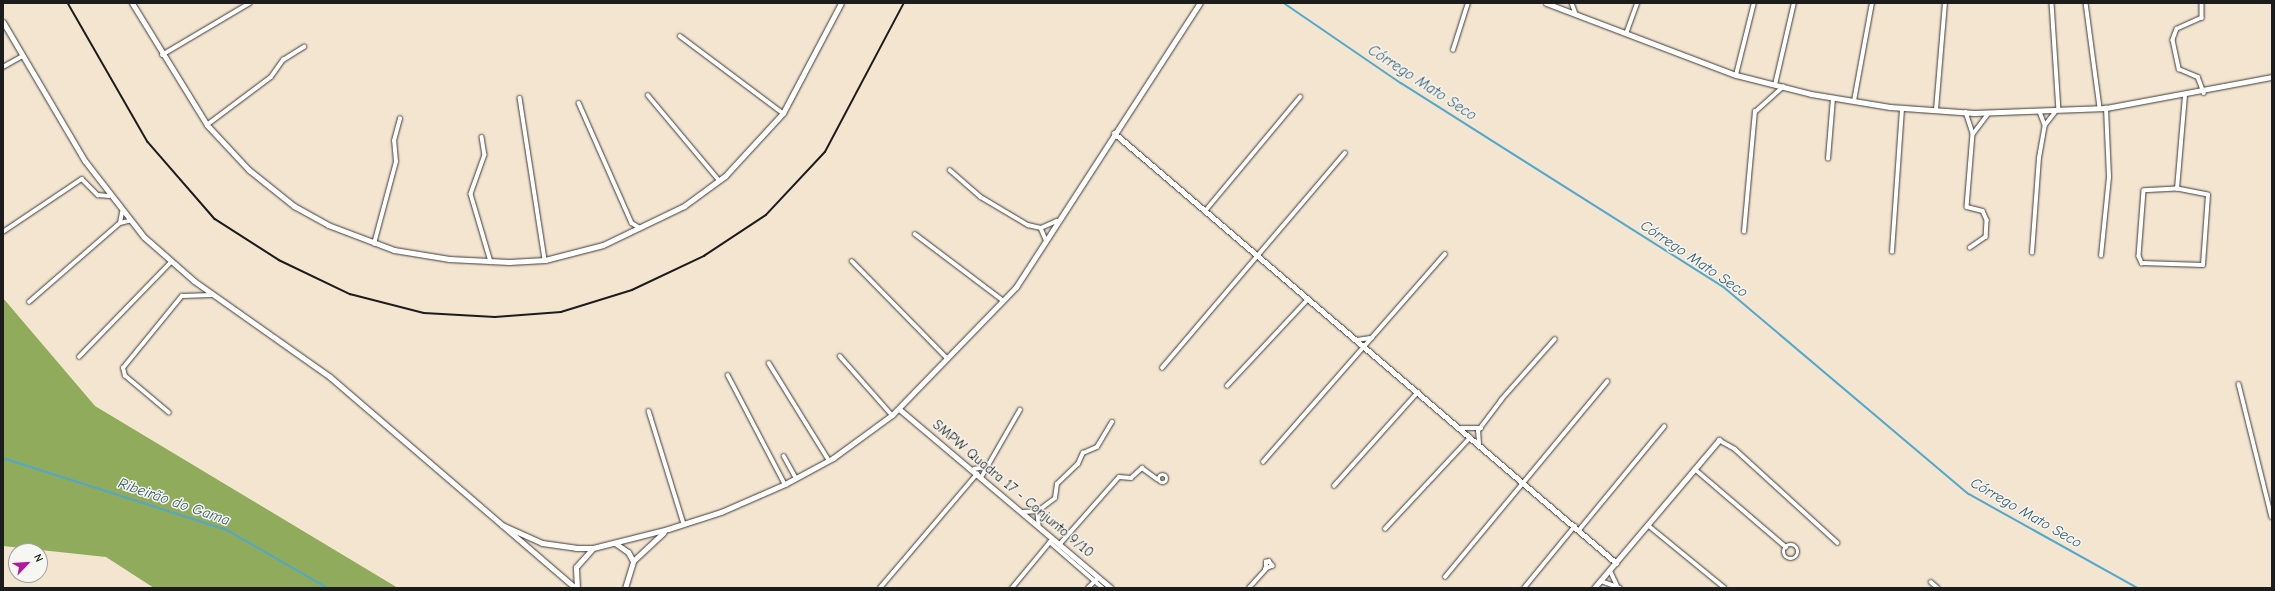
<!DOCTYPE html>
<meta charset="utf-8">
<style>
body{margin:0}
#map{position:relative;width:2275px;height:591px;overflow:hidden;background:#f4e5d1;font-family:"Comic Neue",sans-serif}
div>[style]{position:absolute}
.forest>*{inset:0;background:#91ab5c}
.stream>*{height:1.5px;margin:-0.75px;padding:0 0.75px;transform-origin:0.75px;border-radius:0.75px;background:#4fa8cd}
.roads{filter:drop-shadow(0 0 1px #3c3a37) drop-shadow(0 0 1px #3c3a37)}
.street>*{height:3.5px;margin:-1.75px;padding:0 1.75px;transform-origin:1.75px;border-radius:1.75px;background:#fff}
.street>.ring{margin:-1.75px;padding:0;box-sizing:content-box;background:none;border:3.5px solid #fff;border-radius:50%}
.secondary>*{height:5px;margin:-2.5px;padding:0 2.5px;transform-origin:2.5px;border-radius:2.5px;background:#fff}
.rail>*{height:1.5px;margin:-0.75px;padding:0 0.75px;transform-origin:0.75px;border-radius:0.75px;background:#1c1c1c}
span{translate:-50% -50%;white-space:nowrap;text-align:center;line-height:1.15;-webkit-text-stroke:3px #f6f6f2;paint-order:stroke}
.street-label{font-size:14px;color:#1c1c1c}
.water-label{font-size:15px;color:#335b6c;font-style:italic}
.frame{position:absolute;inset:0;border:4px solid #1c1c1c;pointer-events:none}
.north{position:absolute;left:8px;top:543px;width:40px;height:40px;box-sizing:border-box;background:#f6f6f2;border:1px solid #9f9f9c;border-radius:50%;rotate:65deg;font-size:11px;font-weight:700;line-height:16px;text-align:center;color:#1c1c1c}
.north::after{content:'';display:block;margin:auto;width:14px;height:18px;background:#b5179e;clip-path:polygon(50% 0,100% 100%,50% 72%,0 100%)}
</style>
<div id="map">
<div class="forest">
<i style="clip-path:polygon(3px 298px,95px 406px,398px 588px,154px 588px,106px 557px,3px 546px)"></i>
</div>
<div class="stream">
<i style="left:1284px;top:3px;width:142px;rotate:34.4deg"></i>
<i style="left:1401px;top:83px;width:383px;rotate:32.3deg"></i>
<i style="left:1725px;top:288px;width:319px;rotate:40.2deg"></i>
<i style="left:1969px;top:494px;width:193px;rotate:29.1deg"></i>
<i style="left:3px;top:458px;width:235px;rotate:17.8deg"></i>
<i style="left:227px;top:530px;width:116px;rotate:29.9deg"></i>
</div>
<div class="roads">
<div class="street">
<i style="left:1572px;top:3px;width:12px;rotate:70deg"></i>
<i style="left:2052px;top:3px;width:107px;rotate:86.3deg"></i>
<i style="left:2086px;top:3px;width:106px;rotate:82.4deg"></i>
<i style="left:2202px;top:3px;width:15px;rotate:90deg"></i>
<i style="left:2202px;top:18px;width:27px;rotate:156deg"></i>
<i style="left:2177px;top:29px;width:12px;rotate:110deg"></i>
<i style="left:2173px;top:40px;width:30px;rotate:78deg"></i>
<i style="left:2179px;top:69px;width:21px;rotate:23deg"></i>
<i style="left:2198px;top:77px;width:17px;rotate:69deg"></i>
<i style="left:1626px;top:34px;width:33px;rotate:-70deg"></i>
<i style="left:680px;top:36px;width:129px;rotate:36.8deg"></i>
<i style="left:1453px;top:50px;width:49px;rotate:-72.3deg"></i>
<i style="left:162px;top:55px;width:102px;rotate:-30.6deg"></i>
<i style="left:3px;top:67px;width:23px;rotate:-29deg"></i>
<i style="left:1736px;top:75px;width:74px;rotate:-76deg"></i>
<i style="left:1775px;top:85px;width:84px;rotate:-77deg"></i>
<i style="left:648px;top:95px;width:111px;rotate:50.1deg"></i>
<i style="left:520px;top:98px;width:164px;rotate:81.2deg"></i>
<i style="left:1854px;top:101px;width:100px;rotate:-79.6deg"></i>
<i style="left:579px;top:103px;width:131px;rotate:66.2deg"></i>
<i style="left:632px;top:223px;width:9px;rotate:32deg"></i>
<i style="left:1936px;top:110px;width:107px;rotate:-85.2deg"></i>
<i style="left:1966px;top:112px;width:23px;rotate:72deg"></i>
<i style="left:1973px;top:134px;width:73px;rotate:94.7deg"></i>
<i style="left:1967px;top:207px;width:16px;rotate:14deg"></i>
<i style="left:1983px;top:211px;width:10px;rotate:66deg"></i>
<i style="left:1987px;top:220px;width:17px;rotate:93deg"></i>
<i style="left:1986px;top:237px;width:19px;rotate:145deg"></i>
<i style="left:2040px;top:112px;width:14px;rotate:69deg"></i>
<i style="left:207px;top:125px;width:80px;rotate:-36.9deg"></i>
<i style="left:271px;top:77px;width:21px;rotate:-55deg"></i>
<i style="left:283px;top:60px;width:25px;rotate:-32deg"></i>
<i style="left:1973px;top:134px;width:26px;rotate:-53deg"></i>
<i style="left:482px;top:137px;width:18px;rotate:81deg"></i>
<i style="left:485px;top:155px;width:41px;rotate:109.7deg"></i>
<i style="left:471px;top:194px;width:71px;rotate:73.6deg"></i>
<i style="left:1828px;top:159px;width:61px;rotate:-85.3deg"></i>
<i style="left:950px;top:170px;width:41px;rotate:41.1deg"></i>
<i style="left:981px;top:197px;width:55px;rotate:30.8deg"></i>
<i style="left:1028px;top:225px;width:13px;rotate:13deg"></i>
<i style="left:1041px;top:228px;width:17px;rotate:-24deg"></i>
<i style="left:2177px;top:189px;width:33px;rotate:177deg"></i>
<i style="left:2144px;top:191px;width:65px;rotate:94.4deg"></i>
<i style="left:2139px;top:256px;width:8px;rotate:67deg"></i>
<i style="left:2142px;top:263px;width:61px;rotate:1.9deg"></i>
<i style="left:2203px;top:265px;width:70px;rotate:-85.9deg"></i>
<i style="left:2208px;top:195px;width:32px;rotate:-169deg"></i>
<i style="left:2177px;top:189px;width:93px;rotate:-85.1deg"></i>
<i style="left:1206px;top:210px;width:147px;rotate:-50.2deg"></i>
<i style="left:120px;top:223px;width:10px;rotate:-79deg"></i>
<i style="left:1041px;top:228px;width:13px;rotate:67deg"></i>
<i style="left:3px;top:232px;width:95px;rotate:-33.9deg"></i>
<i style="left:82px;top:179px;width:23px;rotate:45deg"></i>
<i style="left:98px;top:195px;width:11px;rotate:5deg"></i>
<i style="left:1744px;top:232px;width:121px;rotate:-84.8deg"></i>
<i style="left:1755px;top:112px;width:38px;rotate:-42deg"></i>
<i style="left:915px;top:234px;width:111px;rotate:37deg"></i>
<i style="left:374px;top:244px;width:85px;rotate:-75deg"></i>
<i style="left:396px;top:162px;width:21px;rotate:-95deg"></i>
<i style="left:394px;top:141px;width:23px;rotate:-75deg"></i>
<i style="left:1892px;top:252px;width:144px;rotate:-86deg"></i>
<i style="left:2032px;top:253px;width:95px;rotate:-85.8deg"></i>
<i style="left:2039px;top:158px;width:34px;rotate:-80deg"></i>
<i style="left:2045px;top:125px;width:16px;rotate:-52deg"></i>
<i style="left:2101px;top:256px;width:79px;rotate:-84.2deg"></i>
<i style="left:2109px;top:177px;width:69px;rotate:-92.5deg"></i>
<i style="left:852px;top:261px;width:137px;rotate:45.6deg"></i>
<i style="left:29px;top:302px;width:121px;rotate:-41deg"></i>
<i style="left:120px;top:223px;width:9px;rotate:-13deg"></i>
<i style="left:1357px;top:340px;width:15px;rotate:-8deg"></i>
<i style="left:840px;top:356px;width:79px;rotate:48.6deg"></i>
<i style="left:79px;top:357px;width:132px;rotate:-45.9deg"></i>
<i style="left:769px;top:363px;width:114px;rotate:58.3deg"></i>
<i style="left:1162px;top:368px;width:282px;rotate:-49.6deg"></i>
<i style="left:728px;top:375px;width:123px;rotate:62.4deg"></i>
<i style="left:2239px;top:384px;width:137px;rotate:76.1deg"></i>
<i style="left:1227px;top:386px;width:119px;rotate:-47deg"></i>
<i style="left:649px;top:411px;width:118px;rotate:72.8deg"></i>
<i style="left:169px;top:413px;width:57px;rotate:-139.9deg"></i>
<i style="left:125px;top:376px;width:8px;rotate:-104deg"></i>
<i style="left:123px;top:368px;width:93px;rotate:-50.7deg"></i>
<i style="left:182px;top:296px;width:30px;rotate:-2deg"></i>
<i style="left:1460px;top:428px;width:21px"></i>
<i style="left:1719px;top:440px;width:18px;rotate:29deg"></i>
<i style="left:1735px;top:449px;width:139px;rotate:42.4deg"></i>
<i style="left:1479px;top:444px;width:13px;rotate:-94deg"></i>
<i style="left:1478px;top:431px;width:39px;rotate:-53deg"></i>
<i style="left:1501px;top:400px;width:81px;rotate:-48.5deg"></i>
<i style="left:784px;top:456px;width:25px;rotate:61deg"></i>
<i style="left:1263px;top:462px;width:276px;rotate:-48.8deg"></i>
<i style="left:974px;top:469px;width:11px;rotate:-10deg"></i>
<i style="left:1695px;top:469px;width:120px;rotate:40.6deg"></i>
<i class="ring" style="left:1158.5px;top:474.5px;width:5.5px;height:5.5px"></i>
<i style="left:982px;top:476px;width:76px;rotate:-60.1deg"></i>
<i style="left:1334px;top:486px;width:126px;rotate:-48.2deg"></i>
<i style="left:1038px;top:511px;width:15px;rotate:86deg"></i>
<i style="left:1023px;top:512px;width:15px;rotate:-4deg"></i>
<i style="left:1038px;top:511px;width:21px;rotate:-37deg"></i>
<i style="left:1055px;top:498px;width:14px;rotate:-82deg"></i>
<i style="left:1057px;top:484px;width:29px;rotate:-44deg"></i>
<i style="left:1078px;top:464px;width:12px;rotate:-66deg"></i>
<i style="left:1083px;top:453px;width:15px;rotate:-23deg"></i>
<i style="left:1097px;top:447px;width:29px;rotate:-59deg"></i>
<i style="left:1648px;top:525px;width:99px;rotate:39.3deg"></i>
<i style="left:1385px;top:529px;width:125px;rotate:-47deg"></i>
<i style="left:1579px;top:530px;width:134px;rotate:-50.5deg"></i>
<i style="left:1050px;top:542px;width:70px;rotate:41deg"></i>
<i style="left:1060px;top:544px;width:89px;rotate:-48.6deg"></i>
<i style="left:1119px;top:477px;width:12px;rotate:5deg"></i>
<i style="left:1131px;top:478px;width:15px;rotate:-42deg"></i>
<i style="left:1142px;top:468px;width:19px;rotate:36deg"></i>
<i class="ring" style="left:1784px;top:545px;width:10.5px;height:10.5px"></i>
<i style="left:1269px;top:561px;width:6px;rotate:51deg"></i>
<i style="left:1273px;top:566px;width:8px;rotate:157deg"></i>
<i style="left:1266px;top:569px;width:7px;rotate:-90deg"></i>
<i style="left:1266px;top:562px;width:3px;rotate:-18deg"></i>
<i style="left:1610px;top:570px;width:17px;rotate:65deg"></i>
<i style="left:1445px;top:577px;width:254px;rotate:-50.3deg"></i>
<i style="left:1601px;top:581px;width:20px;rotate:20deg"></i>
<i style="left:1931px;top:582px;width:9px;rotate:41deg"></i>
<i style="left:880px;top:588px;width:150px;rotate:-49.6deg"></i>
<i style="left:1012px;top:588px;width:61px;rotate:-50.3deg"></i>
<i style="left:1088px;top:588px;width:11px;rotate:-45deg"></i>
<i style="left:1249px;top:588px;width:25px;rotate:-48deg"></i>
<i style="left:1524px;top:588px;width:80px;rotate:-50.6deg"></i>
</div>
<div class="secondary">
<i style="left:132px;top:3px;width:143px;rotate:58.4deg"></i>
<i style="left:207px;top:125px;width:62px;rotate:47deg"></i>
<i style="left:249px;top:170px;width:58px;rotate:38.7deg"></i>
<i style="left:294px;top:206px;width:39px;rotate:29deg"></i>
<i style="left:328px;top:225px;width:71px;rotate:20.7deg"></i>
<i style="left:394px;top:250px;width:56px;rotate:9.3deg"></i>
<i style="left:449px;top:259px;width:60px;rotate:2.9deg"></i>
<i style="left:509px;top:262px;width:36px;rotate:-3deg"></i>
<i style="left:545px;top:260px;width:60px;rotate:-14.5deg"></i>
<i style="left:603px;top:245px;width:90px;rotate:-25.7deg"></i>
<i style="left:684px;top:206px;width:51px;rotate:-36.2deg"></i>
<i style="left:725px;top:176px;width:86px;rotate:-47.4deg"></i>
<i style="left:783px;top:113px;width:124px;rotate:-62.2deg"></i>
<i style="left:1546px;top:3px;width:203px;rotate:20.8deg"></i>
<i style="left:1736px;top:75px;width:77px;rotate:14.2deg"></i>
<i style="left:1811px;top:94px;width:80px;rotate:9.3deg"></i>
<i style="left:1890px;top:107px;width:84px;rotate:4.1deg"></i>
<i style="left:1974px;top:113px;width:132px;rotate:-2.2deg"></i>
<i style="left:2106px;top:108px;width:169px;rotate:-10.6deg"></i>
<i style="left:3px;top:22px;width:161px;rotate:59.5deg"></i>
<i style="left:85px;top:161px;width:96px;rotate:52.2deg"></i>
<i style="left:144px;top:237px;width:67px;rotate:41.3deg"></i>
<i style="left:194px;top:281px;width:166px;rotate:35.2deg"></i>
<i style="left:330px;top:377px;width:323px;rotate:40.7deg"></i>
<i style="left:1114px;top:133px;width:661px;rotate:40.58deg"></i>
<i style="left:899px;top:409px;width:277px;rotate:40.2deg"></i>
<i style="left:502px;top:525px;width:44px;rotate:24.2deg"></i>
<i style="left:542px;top:543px;width:34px;rotate:8deg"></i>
<i style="left:576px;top:548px;width:17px"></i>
<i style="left:593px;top:548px;width:77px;rotate:-14.2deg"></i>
<i style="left:668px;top:529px;width:56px;rotate:-17.8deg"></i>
<i style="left:721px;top:512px;width:70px;rotate:-23.6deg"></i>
<i style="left:785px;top:484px;width:55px;rotate:-28.4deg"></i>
<i style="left:833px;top:458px;width:73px;rotate:-36.1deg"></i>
<i style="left:892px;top:415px;width:178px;rotate:-45.9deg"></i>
<i style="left:1016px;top:287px;width:338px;rotate:-57.1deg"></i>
<i style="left:615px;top:543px;width:16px;rotate:35deg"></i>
<i style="left:628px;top:552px;width:10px;rotate:61deg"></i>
<i style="left:577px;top:588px;width:21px;rotate:-93deg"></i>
<i style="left:576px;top:567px;width:25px;rotate:-48deg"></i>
<i style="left:625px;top:588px;width:28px;rotate:-73deg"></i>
<i style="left:633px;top:561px;width:42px;rotate:-43.1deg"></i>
<i style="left:1594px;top:588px;width:194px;rotate:-49.8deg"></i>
</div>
</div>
<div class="rail">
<i style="left:68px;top:3px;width:160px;rotate:60.1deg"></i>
<i style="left:148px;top:142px;width:102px;rotate:49deg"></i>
<i style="left:215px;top:219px;width:76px;rotate:32.6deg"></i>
<i style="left:279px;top:260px;width:79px;rotate:25.6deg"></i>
<i style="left:350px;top:294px;width:76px;rotate:14.4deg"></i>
<i style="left:424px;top:313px;width:71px;rotate:3.2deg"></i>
<i style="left:495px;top:317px;width:66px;rotate:-4.3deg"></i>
<i style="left:561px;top:312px;width:74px;rotate:-17.2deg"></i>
<i style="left:632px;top:290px;width:80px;rotate:-25.3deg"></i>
<i style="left:704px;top:256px;width:74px;rotate:-33.5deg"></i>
<i style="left:766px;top:215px;width:86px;rotate:-46.9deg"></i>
<i style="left:825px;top:152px;width:169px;rotate:-62.1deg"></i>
</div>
<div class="street-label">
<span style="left:1013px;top:489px;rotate:40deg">SMPW Quadra 17 - Conjunto 9/10</span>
</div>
<div class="water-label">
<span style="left:1422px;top:83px;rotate:33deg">Córrego Mato Seco</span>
<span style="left:1694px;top:259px;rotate:34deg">Córrego Mato Seco</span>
<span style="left:174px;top:502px;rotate:19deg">Ribeirão do Gama</span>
<span style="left:2026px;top:513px;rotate:30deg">Córrego Mato Seco</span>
</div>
<div class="frame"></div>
<div class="north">N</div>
</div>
